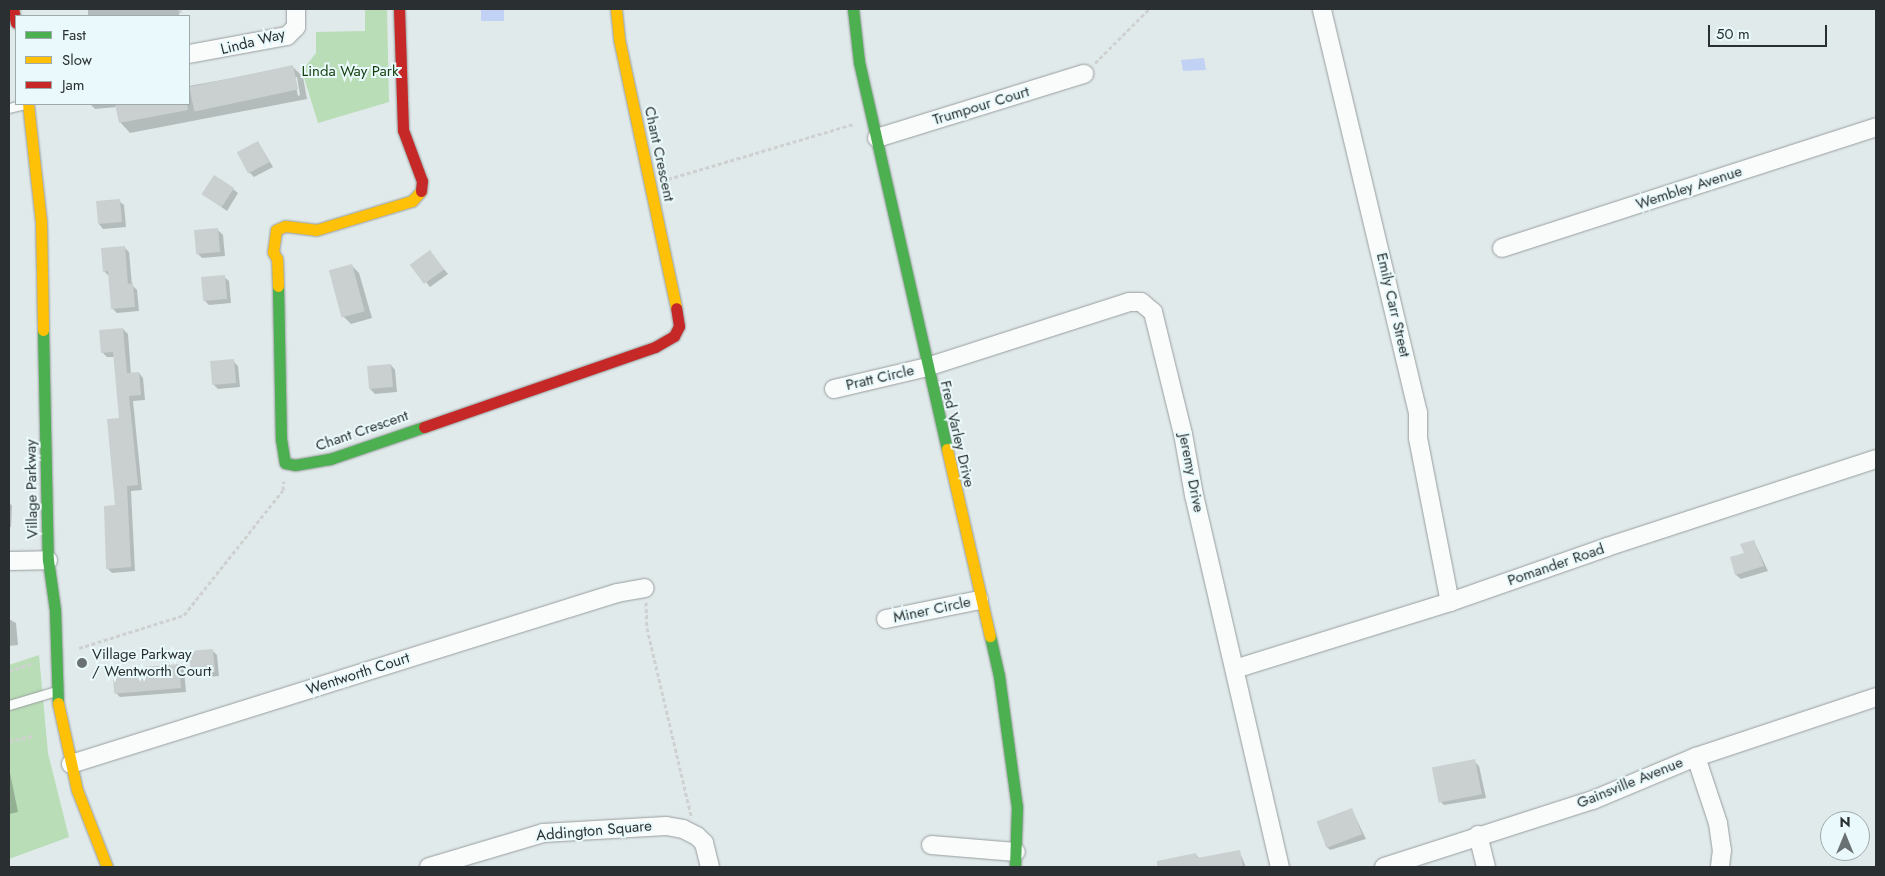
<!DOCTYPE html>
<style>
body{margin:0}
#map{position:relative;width:1885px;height:876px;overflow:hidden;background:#e1eaea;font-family:Jost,sans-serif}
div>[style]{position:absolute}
.green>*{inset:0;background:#b9ddb7}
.water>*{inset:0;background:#c2d2f5;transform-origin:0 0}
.shadow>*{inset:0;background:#0003;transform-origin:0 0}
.building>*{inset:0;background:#c9d0cf;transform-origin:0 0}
.path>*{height:3px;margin-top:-1.5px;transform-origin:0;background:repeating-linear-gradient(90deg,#cfd1d1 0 4px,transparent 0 6.5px)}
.roads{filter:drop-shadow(0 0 1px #979d9e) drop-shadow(0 0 1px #979d9e)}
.lane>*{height:9px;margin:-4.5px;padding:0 4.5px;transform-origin:4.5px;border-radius:4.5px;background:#fafcfc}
.street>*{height:18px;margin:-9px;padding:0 9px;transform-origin:9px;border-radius:9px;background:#fafcfc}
.fast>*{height:11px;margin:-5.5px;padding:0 5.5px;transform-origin:5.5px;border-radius:5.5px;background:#4caf50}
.slow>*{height:11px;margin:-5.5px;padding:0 5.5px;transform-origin:5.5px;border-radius:5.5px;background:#ffc107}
.jam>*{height:11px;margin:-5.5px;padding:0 5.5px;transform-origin:5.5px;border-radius:5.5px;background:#c62828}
.dots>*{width:14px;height:14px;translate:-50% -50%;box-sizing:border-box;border:2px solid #eafafc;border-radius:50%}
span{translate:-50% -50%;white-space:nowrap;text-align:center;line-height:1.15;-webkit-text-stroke:4px #eafafc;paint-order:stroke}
.street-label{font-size:15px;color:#2a3031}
.park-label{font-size:15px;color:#133e0b}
.poi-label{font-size:15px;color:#2a3031}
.left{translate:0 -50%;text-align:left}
.frame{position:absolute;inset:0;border:10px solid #2a3031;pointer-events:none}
.legend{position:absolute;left:15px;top:15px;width:175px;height:90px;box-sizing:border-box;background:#eafafc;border:1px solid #9da9ab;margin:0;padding:6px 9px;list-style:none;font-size:15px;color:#2a3031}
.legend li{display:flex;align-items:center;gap:10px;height:25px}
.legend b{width:25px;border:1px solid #9da9ab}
.north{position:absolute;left:1820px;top:811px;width:50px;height:50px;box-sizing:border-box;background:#eafafc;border:1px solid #9da9ab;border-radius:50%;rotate:0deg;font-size:14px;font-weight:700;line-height:20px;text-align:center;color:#2a3031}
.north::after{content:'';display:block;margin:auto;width:18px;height:22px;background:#6a7172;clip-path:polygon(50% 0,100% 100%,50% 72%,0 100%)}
.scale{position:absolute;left:1708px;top:25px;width:119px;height:22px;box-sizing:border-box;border:2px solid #2a3031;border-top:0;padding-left:6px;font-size:15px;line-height:18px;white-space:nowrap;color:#2a3031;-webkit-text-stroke:4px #eafafc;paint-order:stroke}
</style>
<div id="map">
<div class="green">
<i style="clip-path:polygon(365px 9px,387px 9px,389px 102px,318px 123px,302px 71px,316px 53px,316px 32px,365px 31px)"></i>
<i style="clip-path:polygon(39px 655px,48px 753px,69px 837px,9px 859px,9px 665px)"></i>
</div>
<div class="water">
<i style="left:481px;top:9px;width:23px;height:12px"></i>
<i style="clip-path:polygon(1204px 58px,1206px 70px,1183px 71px,1181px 60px)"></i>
</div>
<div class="shadow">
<i style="left:88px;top:9px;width:91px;height:7px"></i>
<i style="clip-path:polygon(evenodd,293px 67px,303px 77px,307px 99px,130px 133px,120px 122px,117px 107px,95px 109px,90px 104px,189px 104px,189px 86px,293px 67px,294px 77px,297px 77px,300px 95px,298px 96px,294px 77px)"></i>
<i style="clip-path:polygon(258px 142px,273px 167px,254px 177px,249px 172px)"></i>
<i style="clip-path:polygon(233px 189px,238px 193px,227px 211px,203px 194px)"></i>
<i style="clip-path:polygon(119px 201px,124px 205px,126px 227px,103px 229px,99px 224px)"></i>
<i style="clip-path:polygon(218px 230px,223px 235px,225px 256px,202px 258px,197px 253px)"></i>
<i style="clip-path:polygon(124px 247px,129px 252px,132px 285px,137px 290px,139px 311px,117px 313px,112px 308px,109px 276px,104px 271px)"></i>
<i style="clip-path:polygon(434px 257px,448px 274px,430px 287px,412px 265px)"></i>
<i style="clip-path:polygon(351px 265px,359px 273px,372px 318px,351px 324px,343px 316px)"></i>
<i style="clip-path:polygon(224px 277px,229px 281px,231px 303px,209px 305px,204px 300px)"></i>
<i style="clip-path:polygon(123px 329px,128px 334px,131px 374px,139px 373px,143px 378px,145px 400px,133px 401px,142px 490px,131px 491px,135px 571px,112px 573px,108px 569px,116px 506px,120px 419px,115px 357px,107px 357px,102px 352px)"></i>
<i style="clip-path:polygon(233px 361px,238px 366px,240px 387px,218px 389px,213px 384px)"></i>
<i style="clip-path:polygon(391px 365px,395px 370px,397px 392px,375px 394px,370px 389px)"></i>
<i style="clip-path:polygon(9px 502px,12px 506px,11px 527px,9px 527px)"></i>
<i style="clip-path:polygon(1754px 541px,1768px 571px,1741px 579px,1736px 575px)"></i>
<i style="clip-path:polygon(9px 619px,16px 623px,18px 645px,9px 646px)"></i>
<i style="clip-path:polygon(212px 650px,217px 655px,219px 676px,197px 678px,192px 674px)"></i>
<i style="clip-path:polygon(179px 665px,184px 670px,186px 692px,120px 697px,115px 692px)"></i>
<i style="clip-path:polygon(1474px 761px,1479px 766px,1486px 798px,1444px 805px,1439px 800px)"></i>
<i style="clip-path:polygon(9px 768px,18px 812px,9px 814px)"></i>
<i style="clip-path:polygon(1352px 810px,1366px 839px,1330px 850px,1325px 845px)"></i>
<i style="clip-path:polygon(1239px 851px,1246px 867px,1182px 867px,1181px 858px,1196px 855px,1200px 859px)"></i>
</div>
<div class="building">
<i style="left:293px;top:65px;width:25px;height:106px;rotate:78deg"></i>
<i style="clip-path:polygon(115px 104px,187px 104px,188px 110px,119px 123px)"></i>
<i style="left:258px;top:141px;width:24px;height:24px;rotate:62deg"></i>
<i style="left:214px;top:175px;width:24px;height:23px;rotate:33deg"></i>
<i style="left:120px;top:199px;width:23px;height:24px;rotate:85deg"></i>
<i style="left:218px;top:228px;width:24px;height:24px;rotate:85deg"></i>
<i style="clip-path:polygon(125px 246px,128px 284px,133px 283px,135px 307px,111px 309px,108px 271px,103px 272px,101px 248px)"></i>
<i style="left:430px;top:250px;width:24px;height:25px;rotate:54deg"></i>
<i style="left:352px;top:264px;width:49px;height:24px;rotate:75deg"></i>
<i style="left:225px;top:275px;width:24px;height:24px;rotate:85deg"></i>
<i style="clip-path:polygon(123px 328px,127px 373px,139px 372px,141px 395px,129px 396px,138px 485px,127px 486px,131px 567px,106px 569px,104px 506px,115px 505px,107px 419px,119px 418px,113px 352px,101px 353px,99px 330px)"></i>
<i style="left:234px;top:359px;width:24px;height:24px;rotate:85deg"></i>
<i style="left:391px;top:364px;width:23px;height:24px;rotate:85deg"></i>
<i style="clip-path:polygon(1754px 540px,1764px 566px,1735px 575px,1730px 557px,1744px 553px,1740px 544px)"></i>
<i style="left:213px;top:649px;width:23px;height:24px;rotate:85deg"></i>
<i style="left:179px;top:664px;width:24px;height:67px;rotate:85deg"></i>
<i style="left:1475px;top:759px;width:36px;height:44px;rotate:79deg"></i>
<i style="left:1352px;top:808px;width:28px;height:38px;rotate:69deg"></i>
<i style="clip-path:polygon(1240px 850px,1243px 867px,1157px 867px,1157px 861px,1196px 853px,1197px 858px)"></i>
</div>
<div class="path">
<i style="left:180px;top:9px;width:7px;rotate:82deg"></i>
<i style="left:1095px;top:63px;width:76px;rotate:-45deg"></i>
<i style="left:668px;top:179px;width:194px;rotate:-16.5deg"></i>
<i style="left:646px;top:602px;width:26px;rotate:88deg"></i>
<i style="left:647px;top:628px;width:193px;rotate:76.8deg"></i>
<i style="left:79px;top:648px;width:110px;rotate:-17.4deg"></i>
<i style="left:184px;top:615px;width:159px;rotate:-51.6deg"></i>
<i style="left:283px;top:490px;width:9px;rotate:-84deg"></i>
<i style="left:9px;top:671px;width:23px;rotate:-18deg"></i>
<i style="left:9px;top:741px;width:24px;rotate:-12deg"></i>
</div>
<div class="roads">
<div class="lane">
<i style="left:9px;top:108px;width:16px;rotate:-14deg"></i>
<i style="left:9px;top:705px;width:49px;rotate:-16.6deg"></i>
</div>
<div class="street">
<i style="left:1322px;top:10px;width:413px;rotate:76.6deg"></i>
<i style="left:1418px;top:412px;width:26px;rotate:90deg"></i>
<i style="left:1418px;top:438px;width:167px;rotate:79deg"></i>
<i style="left:189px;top:54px;width:100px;rotate:-10.4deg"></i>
<i style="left:287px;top:36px;width:13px;rotate:-45deg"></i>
<i style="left:296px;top:27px;width:18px;rotate:-90deg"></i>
<i style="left:877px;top:138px;width:217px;rotate:-17.2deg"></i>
<i style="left:1502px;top:248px;width:393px;rotate:-17.9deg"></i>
<i style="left:834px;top:389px;width:96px;rotate:-13.3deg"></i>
<i style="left:927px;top:367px;width:212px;rotate:-17.8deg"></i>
<i style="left:1129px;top:302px;width:12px"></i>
<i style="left:1141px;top:302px;width:16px;rotate:40deg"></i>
<i style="left:1153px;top:312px;width:126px;rotate:76.2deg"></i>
<i style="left:1183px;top:434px;width:62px;rotate:79.8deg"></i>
<i style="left:1194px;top:495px;width:382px;rotate:77deg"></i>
<i style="left:9px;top:561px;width:39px;rotate:-1deg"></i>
<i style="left:886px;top:619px;width:95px;rotate:-11.5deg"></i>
<i style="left:1235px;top:669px;width:225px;rotate:-17.3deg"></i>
<i style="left:1450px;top:602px;width:166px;rotate:-19.3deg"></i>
<i style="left:1607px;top:547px;width:283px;rotate:-18.1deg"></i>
<i style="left:1696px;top:757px;width:70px;rotate:71.6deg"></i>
<i style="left:1718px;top:823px;width:27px;rotate:82deg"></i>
<i style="left:1722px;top:850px;width:17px;rotate:97deg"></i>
<i style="left:71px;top:764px;width:572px;rotate:-17.39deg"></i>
<i style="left:617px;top:593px;width:28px;rotate:-10deg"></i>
<i style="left:1478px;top:835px;width:33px;rotate:76deg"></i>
<i style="left:931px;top:845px;width:85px;rotate:4.7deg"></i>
<i style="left:429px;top:867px;width:119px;rotate:-16.6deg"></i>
<i style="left:543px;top:833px;width:123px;rotate:-3.3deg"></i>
<i style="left:666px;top:826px;width:17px;rotate:10deg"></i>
<i style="left:683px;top:829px;width:16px;rotate:27deg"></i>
<i style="left:697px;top:836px;width:10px;rotate:45deg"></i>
<i style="left:704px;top:843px;width:25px;rotate:76deg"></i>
<i style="left:1384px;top:867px;width:219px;rotate:-17.8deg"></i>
<i style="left:1593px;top:800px;width:112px;rotate:-22.7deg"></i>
<i style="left:1696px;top:757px;width:190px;rotate:-18.4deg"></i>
</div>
<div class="fast">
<i style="left:853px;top:9px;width:53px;rotate:83.5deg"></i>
<i style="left:859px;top:62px;width:397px;rotate:77.2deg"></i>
<i style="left:278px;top:286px;width:153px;rotate:88.9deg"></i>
<i style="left:281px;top:439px;width:24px;rotate:81deg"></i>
<i style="left:285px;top:463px;width:10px;rotate:11deg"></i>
<i style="left:295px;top:465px;width:36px;rotate:-10deg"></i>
<i style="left:330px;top:459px;width:99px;rotate:-18.8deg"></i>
<i style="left:43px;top:330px;width:230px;rotate:88.8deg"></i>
<i style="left:48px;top:560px;width:50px;rotate:82deg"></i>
<i style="left:55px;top:610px;width:93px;rotate:88.2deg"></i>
<i style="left:990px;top:636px;width:41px;rotate:77.3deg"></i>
<i style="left:999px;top:676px;width:132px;rotate:82.2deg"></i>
<i style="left:1017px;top:807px;width:60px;rotate:91.9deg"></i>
</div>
<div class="slow">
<i style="left:616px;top:9px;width:30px;rotate:84deg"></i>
<i style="left:619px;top:39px;width:275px;rotate:78deg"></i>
<i style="left:28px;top:104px;width:118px;rotate:83.7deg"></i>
<i style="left:41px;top:221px;width:109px;rotate:88.9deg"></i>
<i style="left:278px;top:286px;width:27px;rotate:-92deg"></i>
<i style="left:277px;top:259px;width:8px;rotate:-120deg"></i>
<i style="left:273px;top:252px;width:22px;rotate:-82deg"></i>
<i style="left:276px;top:230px;width:10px;rotate:-24deg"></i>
<i style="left:285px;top:226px;width:31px;rotate:7deg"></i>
<i style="left:316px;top:230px;width:100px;rotate:-16.8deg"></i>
<i style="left:412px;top:201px;width:13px;rotate:-48deg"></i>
<i style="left:947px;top:449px;width:192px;rotate:77.1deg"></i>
<i style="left:58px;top:703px;width:89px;rotate:77.7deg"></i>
<i style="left:77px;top:790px;width:83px;rotate:68.7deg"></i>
</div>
<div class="jam">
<i style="left:13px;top:9px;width:14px;rotate:78deg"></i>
<i style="left:399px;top:9px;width:121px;rotate:88.1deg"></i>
<i style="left:403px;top:130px;width:54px;rotate:69.6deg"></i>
<i style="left:422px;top:181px;width:10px;rotate:96deg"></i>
<i style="left:424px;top:427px;width:244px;rotate:-19.1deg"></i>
<i style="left:655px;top:347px;width:22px;rotate:-30deg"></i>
<i style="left:674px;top:336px;width:11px;rotate:-63deg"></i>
<i style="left:679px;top:326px;width:18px;rotate:-99deg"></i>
</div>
</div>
<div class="dots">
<i style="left:82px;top:663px;background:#6a7172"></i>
</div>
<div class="street-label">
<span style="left:253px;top:42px;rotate:-14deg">Linda Way</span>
<span style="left:981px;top:106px;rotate:-17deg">Trumpour Court</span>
<span style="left:659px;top:154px;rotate:78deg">Chant Crescent</span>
<span style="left:1689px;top:188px;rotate:-18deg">Wembley Avenue</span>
<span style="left:1393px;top:305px;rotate:77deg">Emily Carr Street</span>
<span style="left:880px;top:378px;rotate:-13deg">Pratt Circle</span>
<span style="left:362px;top:431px;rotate:-19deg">Chant Crescent</span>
<span style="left:957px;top:434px;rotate:77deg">Fred Varley Drive</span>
<span style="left:1191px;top:473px;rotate:79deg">Jeremy Drive</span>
<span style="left:32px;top:489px;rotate:-91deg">Village Parkway</span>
<span style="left:1556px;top:565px;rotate:-19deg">Pomander Road</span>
<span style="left:932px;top:610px;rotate:-12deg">Miner Circle</span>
<span style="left:358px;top:674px;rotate:-18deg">Wentworth Court</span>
<span style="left:1630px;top:783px;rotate:-22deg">Gainsville Avenue</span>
<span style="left:594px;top:831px;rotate:-5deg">Addington Square</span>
</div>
<div class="park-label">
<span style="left:350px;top:72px">Linda Way Park</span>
</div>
<div class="poi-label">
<span class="left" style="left:92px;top:663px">Village Parkway<br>/ Wentworth Court</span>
</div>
<div class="frame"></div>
<ul class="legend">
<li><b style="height:6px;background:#4caf50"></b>Fast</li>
<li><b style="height:6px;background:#ffc107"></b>Slow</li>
<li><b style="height:6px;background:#c62828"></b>Jam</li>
</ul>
<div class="north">N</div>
<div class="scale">50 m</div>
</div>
